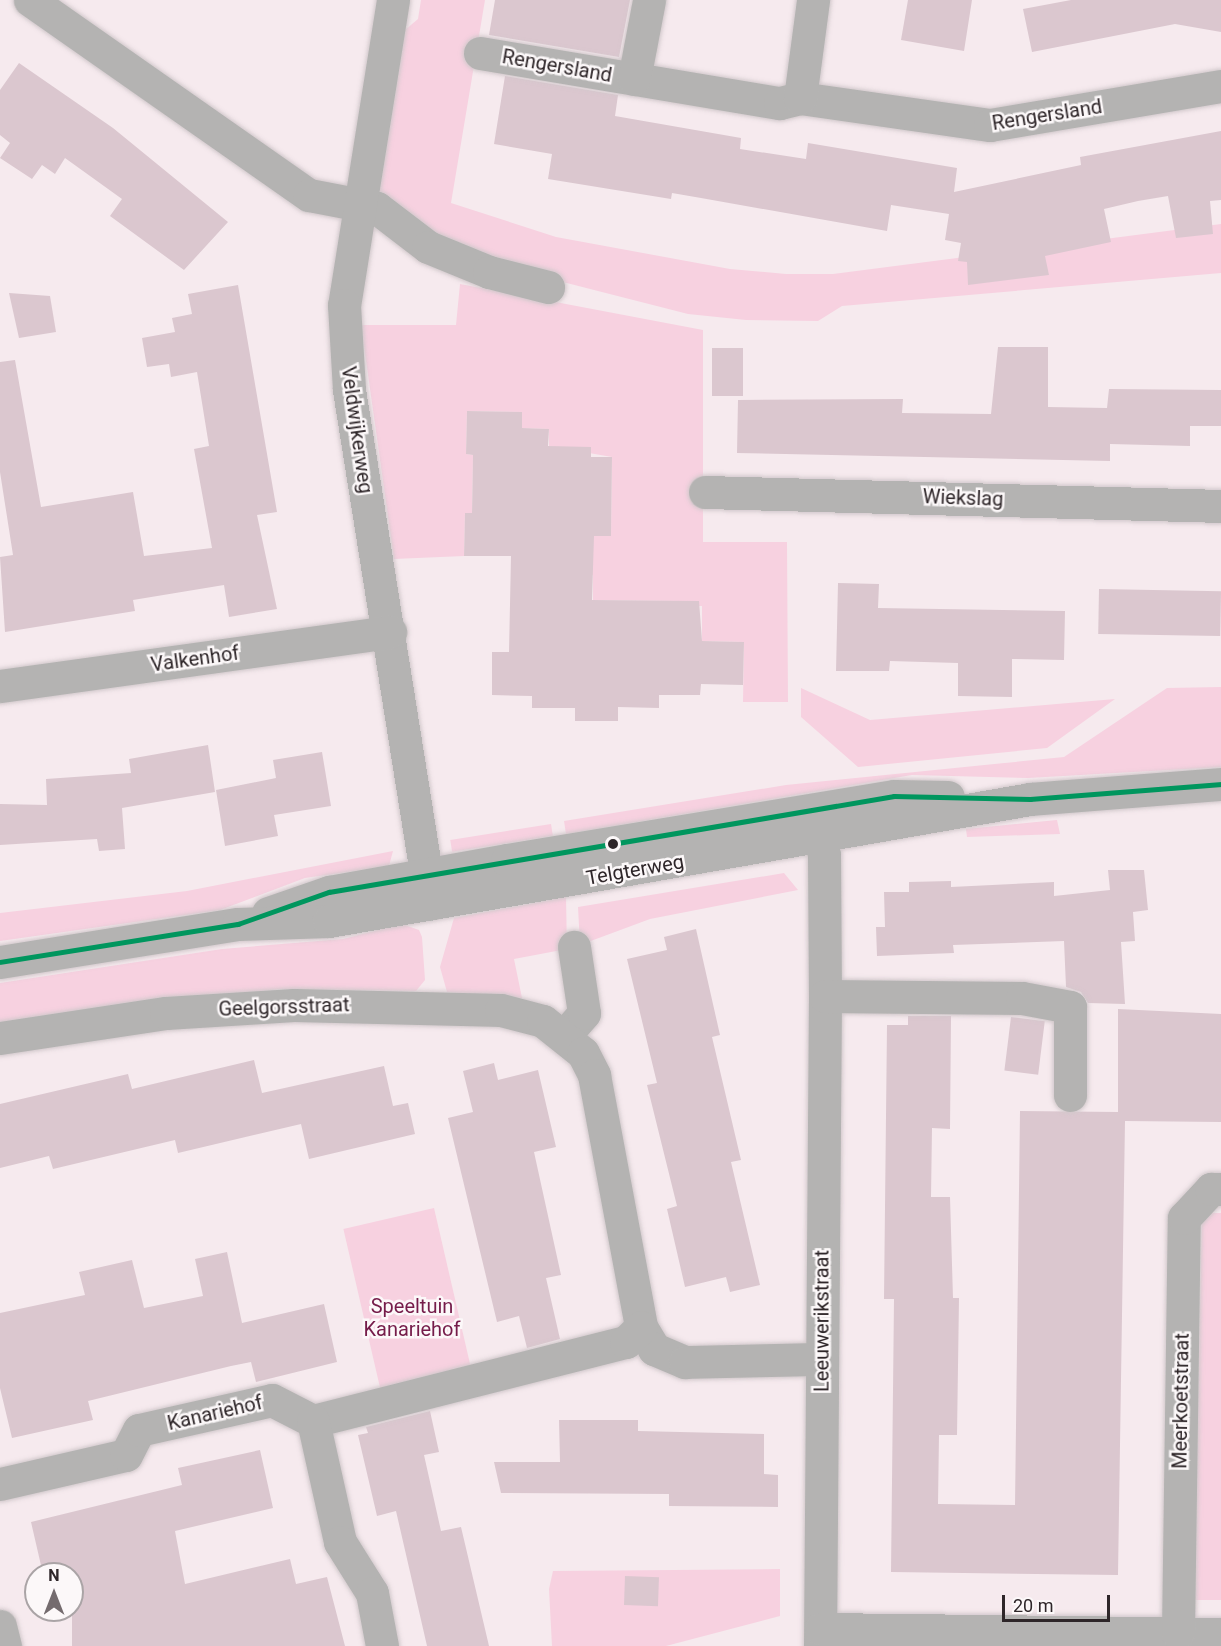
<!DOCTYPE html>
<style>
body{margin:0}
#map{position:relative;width:1221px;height:1646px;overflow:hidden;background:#f6eaee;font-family:Roboto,sans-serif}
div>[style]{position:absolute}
.green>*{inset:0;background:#f7d1e0;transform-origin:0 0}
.building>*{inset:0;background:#dbc7cf;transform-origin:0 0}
.roads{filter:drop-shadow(0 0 2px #d1c8cb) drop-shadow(0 0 2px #d1c8cb)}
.minor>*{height:33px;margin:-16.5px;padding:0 16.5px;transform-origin:16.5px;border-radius:16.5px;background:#b4b3b2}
.bus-1>*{height:4.5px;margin:-2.25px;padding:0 2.25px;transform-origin:2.25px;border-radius:2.25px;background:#00965e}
.dots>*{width:16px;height:16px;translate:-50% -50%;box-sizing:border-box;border:3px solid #fcf8f9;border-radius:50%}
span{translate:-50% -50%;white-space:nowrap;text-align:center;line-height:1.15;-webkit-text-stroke:5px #fcf8f9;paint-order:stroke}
.street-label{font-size:20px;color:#2e2629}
.park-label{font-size:20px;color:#751c4a}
.north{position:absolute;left:24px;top:1562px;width:60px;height:60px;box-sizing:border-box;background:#fcf8f9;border:2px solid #aaa4a6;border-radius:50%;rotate:0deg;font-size:16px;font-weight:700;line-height:24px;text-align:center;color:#2e2629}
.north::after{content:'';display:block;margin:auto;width:21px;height:27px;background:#746b6e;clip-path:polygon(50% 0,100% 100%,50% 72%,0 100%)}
.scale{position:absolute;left:1002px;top:1595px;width:108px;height:27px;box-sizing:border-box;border:3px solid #2e2629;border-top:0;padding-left:8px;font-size:18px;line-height:21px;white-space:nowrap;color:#2e2629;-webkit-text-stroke:4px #fcf8f9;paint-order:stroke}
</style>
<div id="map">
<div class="green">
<i style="clip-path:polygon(421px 0,485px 0,451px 203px,556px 237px,730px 269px,786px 274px,833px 274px,1221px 224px,1221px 273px,842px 306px,818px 321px,746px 320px,688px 314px,469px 258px,379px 195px,405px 30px,418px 19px)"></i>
<i style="clip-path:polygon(460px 284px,703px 330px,703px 542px,787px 542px,788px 702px,743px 702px,744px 642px,702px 641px,702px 606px,681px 606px,680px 601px,593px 600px,593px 575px,583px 575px,584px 536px,611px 536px,612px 457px,549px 446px,549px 429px,522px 428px,522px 412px,467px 411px,466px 454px,473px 455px,472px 513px,465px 513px,464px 556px,394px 559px,361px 325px,456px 325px)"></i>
<i style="clip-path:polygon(1221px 687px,1221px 767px,1028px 778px,912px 775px,566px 834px,564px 821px,786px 785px,1064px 757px,1167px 688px)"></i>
<i style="clip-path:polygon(801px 688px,870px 720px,1115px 699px,1047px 748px,858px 767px,801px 717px)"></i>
<i style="clip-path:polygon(1057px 820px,1060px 834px,967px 837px,966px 829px)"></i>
<i style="left:551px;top:824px;width:12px;height:102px;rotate:81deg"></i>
<i style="clip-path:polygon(393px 851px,389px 866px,305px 878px,220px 910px,0 941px,0 913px,187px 891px)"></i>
<i style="clip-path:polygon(784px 873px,798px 890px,650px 919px,580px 945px,578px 907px)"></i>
<i style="clip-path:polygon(566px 897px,567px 949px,514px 959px,522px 998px,447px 992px,440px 967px,454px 918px)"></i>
<i style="clip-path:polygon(402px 924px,419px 930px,422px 937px,425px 980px,416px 991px,280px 989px,125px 1005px,0 1025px,0 983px,222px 949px,343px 939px)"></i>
<i style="left:434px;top:1208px;width:171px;height:93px;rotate:77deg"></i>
<i style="clip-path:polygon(1202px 1213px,1221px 1213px,1221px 1600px,1194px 1600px)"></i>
<i style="clip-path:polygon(780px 1569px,780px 1616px,666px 1646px,552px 1646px,549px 1589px,553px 1571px)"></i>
</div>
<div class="building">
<i style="clip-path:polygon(495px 0,630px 0,619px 57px,489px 35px)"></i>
<i style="clip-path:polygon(908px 0,972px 0,964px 51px,901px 40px)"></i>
<i style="clip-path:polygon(1071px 0,1221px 0,1221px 32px,1175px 24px,1032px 52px,1023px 9px)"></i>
<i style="clip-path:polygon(19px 63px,113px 128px,228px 222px,184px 270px,110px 216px,122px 199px,65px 158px,55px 174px,42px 165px,32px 179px,0 158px,10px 143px,0 135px,0 90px)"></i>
<i style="clip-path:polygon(505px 76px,618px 95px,615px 116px,741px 138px,740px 149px,806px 159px,808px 143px,957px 168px,954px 192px,1081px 165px,1080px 157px,1221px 131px,1221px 200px,1210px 201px,1213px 234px,1176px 238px,1168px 196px,1138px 201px,1104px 209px,1111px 242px,1045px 256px,1049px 275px,968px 285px,967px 262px,958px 261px,961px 243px,945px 240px,949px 214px,891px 205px,887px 231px,701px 198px,672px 193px,671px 199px,548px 179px,552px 154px,494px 144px)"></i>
<i style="clip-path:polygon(238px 285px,277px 512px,257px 515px,277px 609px,229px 617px,224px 585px,133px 600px,135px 611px,5px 632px,0 557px,13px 555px,0 472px,0 362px,15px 360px,41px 507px,133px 492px,144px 556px,212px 548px,194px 449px,209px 446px,197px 372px,171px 377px,169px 364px,147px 367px,142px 338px,175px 332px,172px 318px,192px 314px,188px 294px)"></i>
<i style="clip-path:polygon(9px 293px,50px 296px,56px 332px,19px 338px)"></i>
<i style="clip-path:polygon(998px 347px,1048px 347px,1048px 407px,1107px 408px,1109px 389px,1221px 390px,1221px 426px,1190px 426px,1190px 446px,1110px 444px,1110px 461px,737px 453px,738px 400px,903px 399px,902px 413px,991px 414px)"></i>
<i style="left:712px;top:348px;width:31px;height:48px"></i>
<i style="clip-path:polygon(467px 411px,522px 412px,522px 428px,549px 429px,548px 446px,591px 447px,591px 457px,612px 457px,611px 536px,594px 536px,592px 600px,699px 601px,702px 641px,744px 642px,743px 685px,701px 684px,700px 695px,659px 695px,659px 708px,618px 707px,618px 721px,575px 721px,575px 708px,532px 708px,532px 696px,492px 695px,492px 652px,509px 652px,511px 556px,464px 556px,465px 513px,472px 513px,473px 455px,466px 454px)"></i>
<i style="clip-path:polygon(838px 583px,879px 584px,878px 608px,1065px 611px,1064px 660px,1012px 659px,1012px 697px,958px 696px,958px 663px,890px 661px,889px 671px,836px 671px)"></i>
<i style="left:1099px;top:589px;width:122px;height:45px;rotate:1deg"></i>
<i style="clip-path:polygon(208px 745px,215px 792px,122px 808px,125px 849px,99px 851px,97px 839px,0 845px,0 804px,47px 805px,46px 779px,131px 773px,129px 759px)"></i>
<i style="clip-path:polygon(322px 752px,331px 806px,274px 815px,278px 836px,225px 846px,216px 790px,276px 778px,273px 760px)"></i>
<i style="clip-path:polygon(1108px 870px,1144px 870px,1148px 910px,1133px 912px,1135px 941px,1121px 942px,1125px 1004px,1088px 1003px,1081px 992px,1066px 987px,1064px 941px,953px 945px,954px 953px,877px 956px,876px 927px,885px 927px,884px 892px,909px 892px,909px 882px,951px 881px,951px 887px,1054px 882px,1054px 896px,1110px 890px)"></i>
<i style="clip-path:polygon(696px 929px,720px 1035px,712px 1037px,741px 1160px,731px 1162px,760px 1285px,730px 1292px,726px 1277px,685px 1287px,667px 1209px,677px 1206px,647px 1085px,657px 1083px,627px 959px,667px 950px,664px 937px)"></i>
<i style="clip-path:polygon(1118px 1009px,1221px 1014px,1221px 1122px,1125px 1121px,1118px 1575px,891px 1572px,894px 1299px,884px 1299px,887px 1025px,908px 1025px,908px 1016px,951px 1016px,950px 1129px,932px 1128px,931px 1197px,950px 1197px,953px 1298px,959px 1298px,957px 1435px,939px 1435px,938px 1504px,1015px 1505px,1020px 1111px,1118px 1112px)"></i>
<i style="left:1011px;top:1017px;width:34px;height:54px;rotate:7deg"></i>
<i style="clip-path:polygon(254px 1060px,262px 1093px,384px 1066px,393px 1106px,408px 1103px,415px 1134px,309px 1159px,301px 1124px,178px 1153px,175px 1140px,53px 1169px,49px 1156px,0 1168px,0 1104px,128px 1074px,132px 1089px)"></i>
<i style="clip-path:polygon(494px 1063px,498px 1080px,538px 1070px,556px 1147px,534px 1152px,561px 1275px,546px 1278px,560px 1339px,527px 1348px,519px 1316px,497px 1322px,448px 1118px,473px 1112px,463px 1071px)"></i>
<i style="clip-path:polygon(227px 1252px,242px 1323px,324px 1304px,337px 1362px,256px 1382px,251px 1362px,231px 1366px,88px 1401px,93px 1420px,12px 1438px,0 1388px,0 1313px,85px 1295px,79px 1272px,132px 1260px,144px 1308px,203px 1296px,195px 1259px)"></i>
<i style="clip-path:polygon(430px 1411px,439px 1452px,424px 1455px,441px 1531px,461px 1527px,489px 1646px,427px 1646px,396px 1511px,377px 1516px,358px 1435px,368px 1433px,366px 1427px)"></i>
<i style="clip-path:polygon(559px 1420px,638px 1420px,638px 1431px,764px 1434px,764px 1474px,778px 1475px,778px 1507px,669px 1506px,669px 1494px,501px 1493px,494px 1462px,560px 1462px)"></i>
<i style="clip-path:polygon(260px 1450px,273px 1508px,175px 1531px,185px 1584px,290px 1559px,296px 1584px,327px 1577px,345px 1646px,72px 1646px,72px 1574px,43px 1574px,31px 1522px,182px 1485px,178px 1468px)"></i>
<i style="left:625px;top:1576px;width:34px;height:29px;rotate:2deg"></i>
</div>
<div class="roads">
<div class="minor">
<i style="left:30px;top:0;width:340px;rotate:35deg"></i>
<i style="left:309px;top:195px;width:69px;rotate:10.8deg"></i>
<i style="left:377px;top:208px;width:64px;rotate:37.4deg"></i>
<i style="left:428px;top:247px;width:66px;rotate:22.3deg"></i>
<i style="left:489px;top:272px;width:61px;rotate:14.3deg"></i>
<i style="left:393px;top:0;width:309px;rotate:99.1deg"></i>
<i style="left:344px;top:305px;width:85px;rotate:86.6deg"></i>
<i style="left:349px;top:390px;width:520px;rotate:80.94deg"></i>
<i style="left:480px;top:53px;width:304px;rotate:9.5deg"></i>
<i style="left:780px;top:103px;width:21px;rotate:-14deg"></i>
<i style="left:800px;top:98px;width:192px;rotate:8.1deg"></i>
<i style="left:990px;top:125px;width:234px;rotate:-9.6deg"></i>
<i style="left:634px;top:79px;width:80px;rotate:-79.2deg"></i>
<i style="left:800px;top:98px;width:99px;rotate:-82.4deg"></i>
<i style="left:705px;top:492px;width:516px;rotate:1.55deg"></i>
<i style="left:0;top:686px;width:394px;rotate:-7.9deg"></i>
<i style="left:815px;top:811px;width:45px;rotate:78.4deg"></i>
<i style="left:824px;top:855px;width:141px;rotate:89.6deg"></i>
<i style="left:825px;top:996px;width:650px;rotate:90.44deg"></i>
<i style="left:268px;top:913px;width:65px;rotate:-19deg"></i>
<i style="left:329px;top:892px;width:181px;rotate:-10.2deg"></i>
<i style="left:507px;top:860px;width:392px;rotate:-9.4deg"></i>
<i style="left:894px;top:796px;width:54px;rotate:1.1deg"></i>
<i style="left:0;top:962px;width:241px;rotate:-9.1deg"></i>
<i style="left:238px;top:924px;width:91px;rotate:-1.9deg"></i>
<i style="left:329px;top:921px;width:712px;rotate:-9.87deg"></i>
<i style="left:1030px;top:799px;width:192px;rotate:-4.5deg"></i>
<i style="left:825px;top:996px;width:197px;rotate:0.6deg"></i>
<i style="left:1022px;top:998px;width:49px;rotate:10.6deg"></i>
<i style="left:1070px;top:1007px;width:88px;rotate:90deg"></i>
<i style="left:565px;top:1035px;width:29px;rotate:-49deg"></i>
<i style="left:584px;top:1013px;width:67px;rotate:-98.6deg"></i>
<i style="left:0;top:1038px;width:168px;rotate:-8.6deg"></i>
<i style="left:166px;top:1013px;width:128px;rotate:-3.6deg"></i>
<i style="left:294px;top:1005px;width:207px;rotate:1.4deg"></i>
<i style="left:501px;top:1010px;width:43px;rotate:14.7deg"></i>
<i style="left:543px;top:1021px;width:51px;rotate:38.7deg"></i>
<i style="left:583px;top:1053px;width:25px;rotate:63deg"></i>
<i style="left:594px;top:1075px;width:256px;rotate:79.4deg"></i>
<i style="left:641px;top:1327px;width:26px;rotate:59deg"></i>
<i style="left:654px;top:1349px;width:34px;rotate:23deg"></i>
<i style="left:685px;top:1362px;width:137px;rotate:-1.3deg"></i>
<i style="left:313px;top:1421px;width:323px;rotate:-14.2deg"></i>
<i style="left:626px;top:1342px;width:21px;rotate:-45deg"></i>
<i style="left:0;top:1484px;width:129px;rotate:-13deg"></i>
<i style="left:126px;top:1455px;width:28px;rotate:-63deg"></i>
<i style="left:139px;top:1430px;width:136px;rotate:-12.7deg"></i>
<i style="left:272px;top:1400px;width:46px;rotate:27.1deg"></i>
<i style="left:313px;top:1421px;width:124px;rotate:77.4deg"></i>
<i style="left:340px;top:1542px;width:60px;rotate:57.9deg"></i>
<i style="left:372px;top:1593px;width:54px;rotate:79.3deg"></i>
<i style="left:0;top:1626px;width:21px;rotate:76deg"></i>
<i style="left:821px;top:1629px;width:400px;rotate:0.7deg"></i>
<i style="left:1178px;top:1633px;width:415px;rotate:-89.2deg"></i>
<i style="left:1184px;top:1218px;width:40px;rotate:-47deg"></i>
<i style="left:1211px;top:1189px;width:10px"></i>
</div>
</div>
<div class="bus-1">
<i style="left:0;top:962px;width:241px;rotate:-9.1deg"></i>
<i style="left:238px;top:924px;width:96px;rotate:-19.4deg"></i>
<i style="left:329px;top:892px;width:573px;rotate:-9.64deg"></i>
<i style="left:894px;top:796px;width:136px;rotate:1.3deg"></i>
<i style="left:1030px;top:799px;width:192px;rotate:-4.5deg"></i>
</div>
<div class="dots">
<i style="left:613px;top:844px;background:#2e2629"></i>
</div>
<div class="street-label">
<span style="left:557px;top:66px;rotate:10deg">Rengersland</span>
<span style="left:1047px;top:115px;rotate:-9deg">Rengersland</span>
<span style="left:357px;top:430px;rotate:82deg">Veldwijkerweg</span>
<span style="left:963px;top:498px;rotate:2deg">Wiekslag</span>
<span style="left:195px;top:659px;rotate:-8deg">Valkenhof</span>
<span style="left:635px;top:870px;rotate:-10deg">Telgterweg</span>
<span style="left:284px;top:1007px;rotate:-2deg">Geelgorsstraat</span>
<span style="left:822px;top:1321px;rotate:-90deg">Leeuwerikstraat</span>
<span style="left:1181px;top:1401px;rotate:-89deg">Meerkoetstraat</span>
<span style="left:215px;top:1413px;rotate:-13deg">Kanariehof</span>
</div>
<div class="park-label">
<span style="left:412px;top:1318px">Speeltuin<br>Kanariehof</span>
</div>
<div class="north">N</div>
<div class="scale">20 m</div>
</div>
